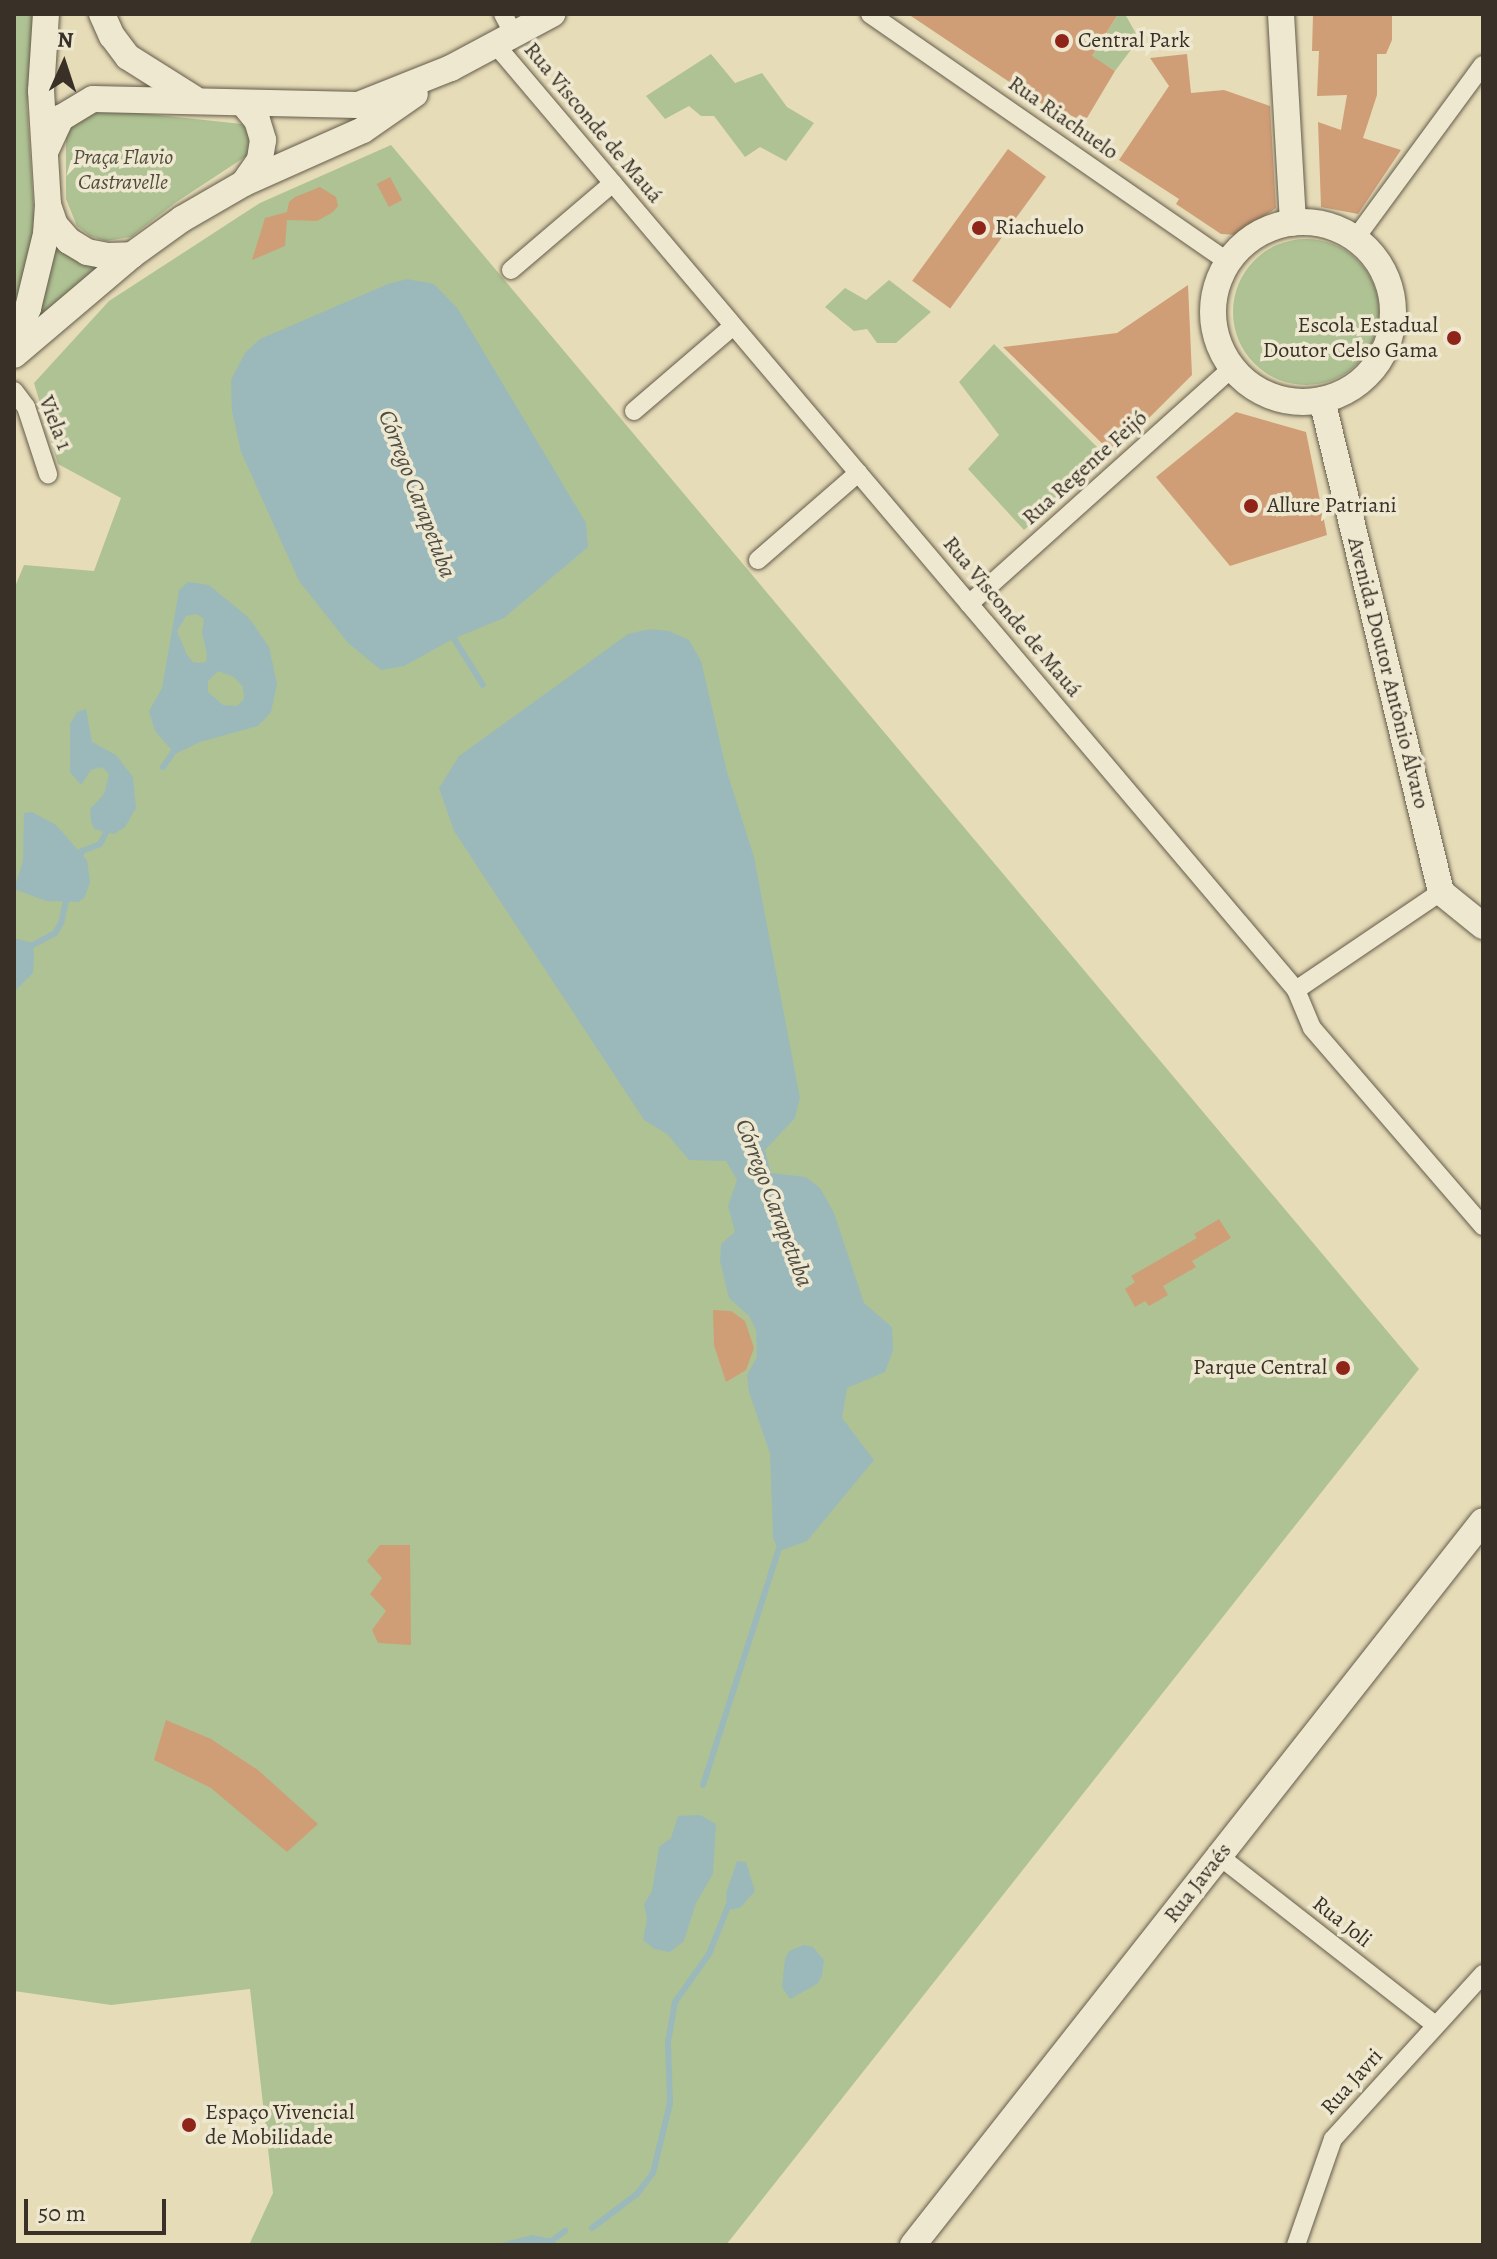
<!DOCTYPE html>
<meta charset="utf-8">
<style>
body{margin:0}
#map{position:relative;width:1497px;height:2259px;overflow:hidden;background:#e7dcb8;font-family:Alegreya,serif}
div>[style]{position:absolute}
.green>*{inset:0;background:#afc293}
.round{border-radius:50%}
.water>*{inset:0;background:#9bb9ba}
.stream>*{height:6px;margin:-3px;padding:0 3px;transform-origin:3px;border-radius:3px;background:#9bb9ba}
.building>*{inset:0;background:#cf9e77;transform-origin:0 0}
.roads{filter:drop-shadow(0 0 2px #645c4b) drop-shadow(0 0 2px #645c4b)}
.street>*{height:18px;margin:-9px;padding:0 9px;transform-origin:9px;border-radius:9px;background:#efe8d1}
.secondary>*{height:26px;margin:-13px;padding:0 13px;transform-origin:13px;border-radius:13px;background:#efe8d1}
.secondary>.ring{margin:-13px;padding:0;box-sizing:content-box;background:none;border:26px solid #efe8d1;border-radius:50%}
.dots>*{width:22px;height:22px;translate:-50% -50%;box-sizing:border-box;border:4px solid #efe8d1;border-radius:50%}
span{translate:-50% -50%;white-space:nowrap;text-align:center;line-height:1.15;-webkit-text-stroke:7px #efe8d1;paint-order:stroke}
.poi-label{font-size:22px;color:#393127}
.left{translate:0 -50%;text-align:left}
.right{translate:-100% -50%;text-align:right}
.street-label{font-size:22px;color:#393127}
.park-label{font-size:22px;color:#514e3d;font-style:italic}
.water-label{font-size:24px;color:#4d4c44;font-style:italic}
.frame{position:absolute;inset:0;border:16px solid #393127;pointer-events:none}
.north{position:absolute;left:24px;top:24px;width:80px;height:80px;-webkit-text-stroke:6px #efe8d1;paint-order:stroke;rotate:3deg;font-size:22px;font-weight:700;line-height:32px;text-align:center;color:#393127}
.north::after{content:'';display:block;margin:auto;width:28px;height:36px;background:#393127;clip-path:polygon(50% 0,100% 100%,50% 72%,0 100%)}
.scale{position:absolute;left:24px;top:2199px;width:142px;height:36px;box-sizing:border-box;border:4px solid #393127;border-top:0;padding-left:10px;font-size:24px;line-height:28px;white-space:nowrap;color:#393127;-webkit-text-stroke:6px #efe8d1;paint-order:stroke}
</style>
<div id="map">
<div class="green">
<i style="clip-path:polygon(14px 14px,36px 14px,27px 106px,35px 229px,29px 277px,14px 308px)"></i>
<i style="clip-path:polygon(1118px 14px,1125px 14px,1139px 39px,1115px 71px,1104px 64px,1096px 75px,1084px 69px)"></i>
<i style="clip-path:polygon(711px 54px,735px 83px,762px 73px,787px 107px,814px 123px,786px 161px,760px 147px,745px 157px,714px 116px,701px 116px,689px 106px,665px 119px,646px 96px)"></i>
<i style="clip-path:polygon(101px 109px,242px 124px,248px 130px,251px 153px,175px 203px,131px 237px,106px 241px,90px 236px,77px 226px,66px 199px,66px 131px,78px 115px)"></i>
<i style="clip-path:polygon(391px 145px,1419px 1369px,726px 2245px,249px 2245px,273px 2193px,250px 1989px,111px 2005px,14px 1991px,14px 589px,24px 565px,94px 571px,121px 498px,58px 464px,34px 383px,109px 301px,260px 203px)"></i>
<i style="clip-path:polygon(55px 233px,106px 261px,28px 334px)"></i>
<i class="round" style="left:1233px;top:239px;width:146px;height:146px"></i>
<i style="clip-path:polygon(889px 280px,931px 312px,896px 343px,877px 343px,867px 329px,854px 331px,825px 307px,845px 288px,866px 300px)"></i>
<i style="clip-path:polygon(994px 344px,1108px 458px,1024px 530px,968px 469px,999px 435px,959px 382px)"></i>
</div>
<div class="water">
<i style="clip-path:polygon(407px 279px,434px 284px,458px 309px,586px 523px,588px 547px,504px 618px,453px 639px,404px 666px,381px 670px,348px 643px,299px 581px,241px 452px,232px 411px,231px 380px,245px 353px,260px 339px,388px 284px)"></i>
<i style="clip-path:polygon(evenodd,188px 582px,209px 585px,249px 618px,269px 647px,277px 684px,271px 712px,258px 726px,200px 742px,175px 754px,155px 731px,149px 711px,162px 688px,179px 590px,188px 582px,197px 614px,204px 619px,202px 632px,207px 655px,206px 662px,199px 663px,193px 662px,187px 655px,177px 631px,186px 616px,197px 614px,188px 582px,218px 671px,234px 677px,243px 687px,244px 699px,237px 706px,223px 705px,208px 692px,208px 681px,218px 671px)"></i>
<i style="clip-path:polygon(650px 629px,669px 631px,689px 640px,701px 661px,727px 772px,754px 857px,800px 1098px,795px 1118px,765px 1150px,771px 1173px,806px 1177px,820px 1188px,834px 1213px,864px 1303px,892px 1327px,893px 1351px,885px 1372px,847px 1388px,842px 1418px,874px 1460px,807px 1541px,779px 1551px,773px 1538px,770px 1454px,749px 1392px,747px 1375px,757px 1357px,756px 1330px,749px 1316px,729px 1298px,720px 1261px,721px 1244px,735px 1232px,728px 1206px,737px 1180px,726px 1161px,689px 1160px,667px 1134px,644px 1120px,454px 831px,439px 788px,459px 756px,628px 634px)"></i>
<i style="clip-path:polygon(86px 709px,92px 742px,116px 755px,133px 777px,136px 808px,125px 827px,114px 834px,94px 829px,91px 821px,90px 809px,104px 794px,109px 774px,102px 767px,91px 770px,81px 785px,70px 772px,70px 724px,77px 712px)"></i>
<i style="clip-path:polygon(32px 812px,56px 825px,87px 860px,90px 883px,84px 898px,78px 902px,46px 901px,14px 889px,23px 861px,24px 813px)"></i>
<i style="clip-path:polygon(14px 938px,33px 943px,34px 958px,33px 973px,14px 992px)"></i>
<i style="clip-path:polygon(700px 1815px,716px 1824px,713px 1874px,696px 1903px,684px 1941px,670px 1952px,654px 1949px,643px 1940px,647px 1919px,644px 1904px,652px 1891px,659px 1847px,671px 1838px,678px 1816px)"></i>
<i style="clip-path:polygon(737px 1861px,746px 1862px,755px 1891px,740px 1908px,727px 1910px,726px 1893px)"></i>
<i style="clip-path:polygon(804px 1945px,813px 1947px,824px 1960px,822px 1976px,817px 1984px,790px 1999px,782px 1987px,785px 1959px,789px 1951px)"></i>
<i style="clip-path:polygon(532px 2235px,554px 2239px,557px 2245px,493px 2245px)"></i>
</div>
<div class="stream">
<i style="left:451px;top:634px;width:60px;rotate:57.9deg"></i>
<i style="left:163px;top:767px;width:24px;rotate:-55deg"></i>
<i style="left:79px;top:859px;width:9px;rotate:-69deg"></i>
<i style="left:82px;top:851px;width:19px;rotate:-21deg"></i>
<i style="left:100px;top:844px;width:17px;rotate:-62deg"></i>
<i style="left:29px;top:947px;width:30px;rotate:-28deg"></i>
<i style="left:55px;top:933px;width:12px;rotate:-59deg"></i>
<i style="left:61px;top:923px;width:28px;rotate:-77deg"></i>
<i style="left:703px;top:1785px;width:252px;rotate:-72.2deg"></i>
<i style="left:592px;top:2228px;width:56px;rotate:-37.1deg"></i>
<i style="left:637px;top:2194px;width:26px;rotate:-53deg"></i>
<i style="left:653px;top:2173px;width:72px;rotate:-76.3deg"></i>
<i style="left:670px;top:2103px;width:61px;rotate:-91.9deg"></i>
<i style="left:668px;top:2042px;width:41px;rotate:-80.1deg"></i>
<i style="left:675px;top:2002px;width:59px;rotate:-54.7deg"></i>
<i style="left:709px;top:1954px;width:54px;rotate:-68.2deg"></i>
<i style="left:554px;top:2239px;width:14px;rotate:-36deg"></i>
</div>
<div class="building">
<i style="clip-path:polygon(908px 14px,1118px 14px,1092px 56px,1115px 71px,1084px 123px,1060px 109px,1057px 114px)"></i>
<i style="clip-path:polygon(1313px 14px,1392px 14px,1392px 40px,1386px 54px,1377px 54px,1377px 95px,1363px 138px,1401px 150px,1358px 214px,1321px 207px,1318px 122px,1341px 130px,1347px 95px,1317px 96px,1319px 51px,1312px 51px)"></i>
<i style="clip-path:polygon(1187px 54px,1191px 93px,1224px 90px,1270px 106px,1276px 208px,1237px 235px,1221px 234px,1176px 204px,1179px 199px,1119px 160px,1169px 86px,1150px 58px)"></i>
<i style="left:1008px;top:149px;width:47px;height:163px;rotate:36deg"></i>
<i style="left:390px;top:177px;width:26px;height:15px;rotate:62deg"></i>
<i style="clip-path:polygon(320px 187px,336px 197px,338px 206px,333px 212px,317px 221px,287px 220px,285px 246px,252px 260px,265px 218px,287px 212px,289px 202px,295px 197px)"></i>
<i style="clip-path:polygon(1188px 285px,1192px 375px,1113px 454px,1003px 347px,1117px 333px)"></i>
<i style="clip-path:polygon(1236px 412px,1306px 432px,1327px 535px,1230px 566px,1156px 477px)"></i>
<i style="clip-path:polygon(1219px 1219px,1231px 1238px,1192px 1261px,1196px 1267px,1163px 1286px,1168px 1295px,1149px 1306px,1145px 1301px,1135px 1307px,1125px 1289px,1135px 1282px,1131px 1276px,1197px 1238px,1194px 1234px)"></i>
<i style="clip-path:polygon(713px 1310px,731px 1311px,745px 1321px,754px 1348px,746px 1370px,726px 1382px,714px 1345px)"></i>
<i style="clip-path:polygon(380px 1545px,410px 1545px,411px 1645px,378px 1643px,372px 1630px,386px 1611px,370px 1594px,382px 1578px,367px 1561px)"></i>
<i style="clip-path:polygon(166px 1720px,211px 1739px,258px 1770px,318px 1824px,287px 1852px,211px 1788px,154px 1760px)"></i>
</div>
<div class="roads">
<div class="street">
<i style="left:503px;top:14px;width:24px;rotate:62deg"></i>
<i style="left:870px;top:14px;width:436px;rotate:34.7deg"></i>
<i style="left:495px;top:44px;width:1240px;rotate:49.74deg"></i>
<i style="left:1296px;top:990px;width:41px;rotate:67.2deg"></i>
<i style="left:1312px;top:1028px;width:262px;rotate:49.2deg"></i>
<i style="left:1355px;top:239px;width:216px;rotate:-53.7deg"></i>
<i style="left:511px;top:270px;width:134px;rotate:-40.5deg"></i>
<i style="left:14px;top:391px;width:20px;rotate:53deg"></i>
<i style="left:26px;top:407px;width:71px;rotate:71.8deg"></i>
<i style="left:634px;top:411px;width:130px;rotate:-40.6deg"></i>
<i style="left:758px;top:560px;width:133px;rotate:-41deg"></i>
<i style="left:969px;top:604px;width:353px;rotate:-41.9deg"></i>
<i style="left:1296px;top:990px;width:175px;rotate:-34.1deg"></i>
<i style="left:1219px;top:1856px;width:274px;rotate:38deg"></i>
<i style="left:1296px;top:2245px;width:112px;rotate:-70.8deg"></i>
<i style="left:1333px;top:2139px;width:223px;rotate:-47.7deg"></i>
</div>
<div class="secondary">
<i style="left:102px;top:14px;width:24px;rotate:66deg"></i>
<i style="left:112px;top:36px;width:26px;rotate:53deg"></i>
<i style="left:128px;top:57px;width:77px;rotate:32.2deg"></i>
<i style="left:1281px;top:14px;width:209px;rotate:86.7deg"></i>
<i style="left:243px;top:103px;width:22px;rotate:51deg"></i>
<i style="left:257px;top:120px;width:21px;rotate:73deg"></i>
<i style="left:263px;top:140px;width:20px;rotate:99deg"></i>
<i style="left:260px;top:160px;width:28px;rotate:125deg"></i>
<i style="left:45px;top:152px;width:38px;rotate:-65deg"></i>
<i style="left:61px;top:118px;width:37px;rotate:-31deg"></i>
<i style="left:93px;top:99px;width:265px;rotate:1.3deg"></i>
<i style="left:358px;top:105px;width:100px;rotate:-21.7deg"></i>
<i style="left:451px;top:68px;width:115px;rotate:-28.1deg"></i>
<i style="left:48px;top:205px;width:21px;rotate:71deg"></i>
<i style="left:55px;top:225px;width:21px;rotate:49deg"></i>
<i style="left:69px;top:241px;width:21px;rotate:31deg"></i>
<i style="left:87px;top:252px;width:21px;rotate:11deg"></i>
<i style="left:108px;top:256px;width:24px;rotate:-2deg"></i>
<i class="ring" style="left:1213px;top:222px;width:154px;height:154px"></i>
<i style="left:14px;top:340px;width:35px;rotate:-66deg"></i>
<i style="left:28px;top:308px;width:76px;rotate:-76.3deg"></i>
<i style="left:46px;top:234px;width:29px;rotate:-86deg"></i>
<i style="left:48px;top:205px;width:114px;rotate:-93.5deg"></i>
<i style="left:41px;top:91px;width:77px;rotate:-86.3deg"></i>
<i style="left:14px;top:355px;width:155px;rotate:-40.3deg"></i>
<i style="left:132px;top:255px;width:62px;rotate:-35.8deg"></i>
<i style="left:182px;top:219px;width:72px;rotate:-30.1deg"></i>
<i style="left:244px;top:183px;width:130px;rotate:-24deg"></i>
<i style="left:363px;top:130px;width:63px;rotate:-34.7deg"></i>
<i style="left:1322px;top:400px;width:506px;rotate:76.4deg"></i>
<i style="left:1441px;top:892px;width:54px;rotate:39deg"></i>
<i style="left:913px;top:2245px;width:921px;rotate:-51.79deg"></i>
</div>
</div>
<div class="dots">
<i style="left:1062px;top:41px;background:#8f2418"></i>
<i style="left:979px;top:228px;background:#8f2418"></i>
<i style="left:1454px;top:338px;background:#8f2418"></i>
<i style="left:1251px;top:506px;background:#8f2418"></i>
<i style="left:1343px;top:1368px;background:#8f2418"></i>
<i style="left:189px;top:2125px;background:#8f2418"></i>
</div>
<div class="poi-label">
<span class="left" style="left:1078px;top:41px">Central Park</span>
<span class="left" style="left:995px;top:228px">Riachuelo</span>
<span class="right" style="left:1438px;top:338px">Escola Estadual<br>Doutor Celso Gama</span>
<span class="left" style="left:1267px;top:506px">Allure Patriani</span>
<span class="right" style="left:1327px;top:1368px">Parque Central</span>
<span class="left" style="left:205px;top:2125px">Espaço Vivencial<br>de Mobilidade</span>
</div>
<div class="street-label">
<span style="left:1063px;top:118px;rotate:35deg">Rua Riachuelo</span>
<span style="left:593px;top:123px;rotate:50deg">Rua Visconde de Mauá</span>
<span style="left:55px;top:423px;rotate:69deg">Viela 1</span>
<span style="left:1085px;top:468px;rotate:-42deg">Rua Regente Feijó</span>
<span style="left:1012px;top:617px;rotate:50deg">Rua Visconde de Mauá</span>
<span style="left:1388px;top:673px;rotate:76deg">Avenida Doutor Antônio Álvaro</span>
<span style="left:1198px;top:1883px;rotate:-52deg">Rua Javaés</span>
<span style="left:1342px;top:1922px;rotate:38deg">Rua Joli</span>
<span style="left:1352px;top:2082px;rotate:-48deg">Rua Javri</span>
</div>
<div class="park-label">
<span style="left:123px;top:170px">Praça Flavio<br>Castravelle</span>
</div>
<div class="water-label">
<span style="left:417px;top:494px;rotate:69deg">Córrego Carapetuba</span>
<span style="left:774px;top:1203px;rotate:69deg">Córrego Carapetuba</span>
</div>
<div class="frame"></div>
<div class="north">N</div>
<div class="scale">50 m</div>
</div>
